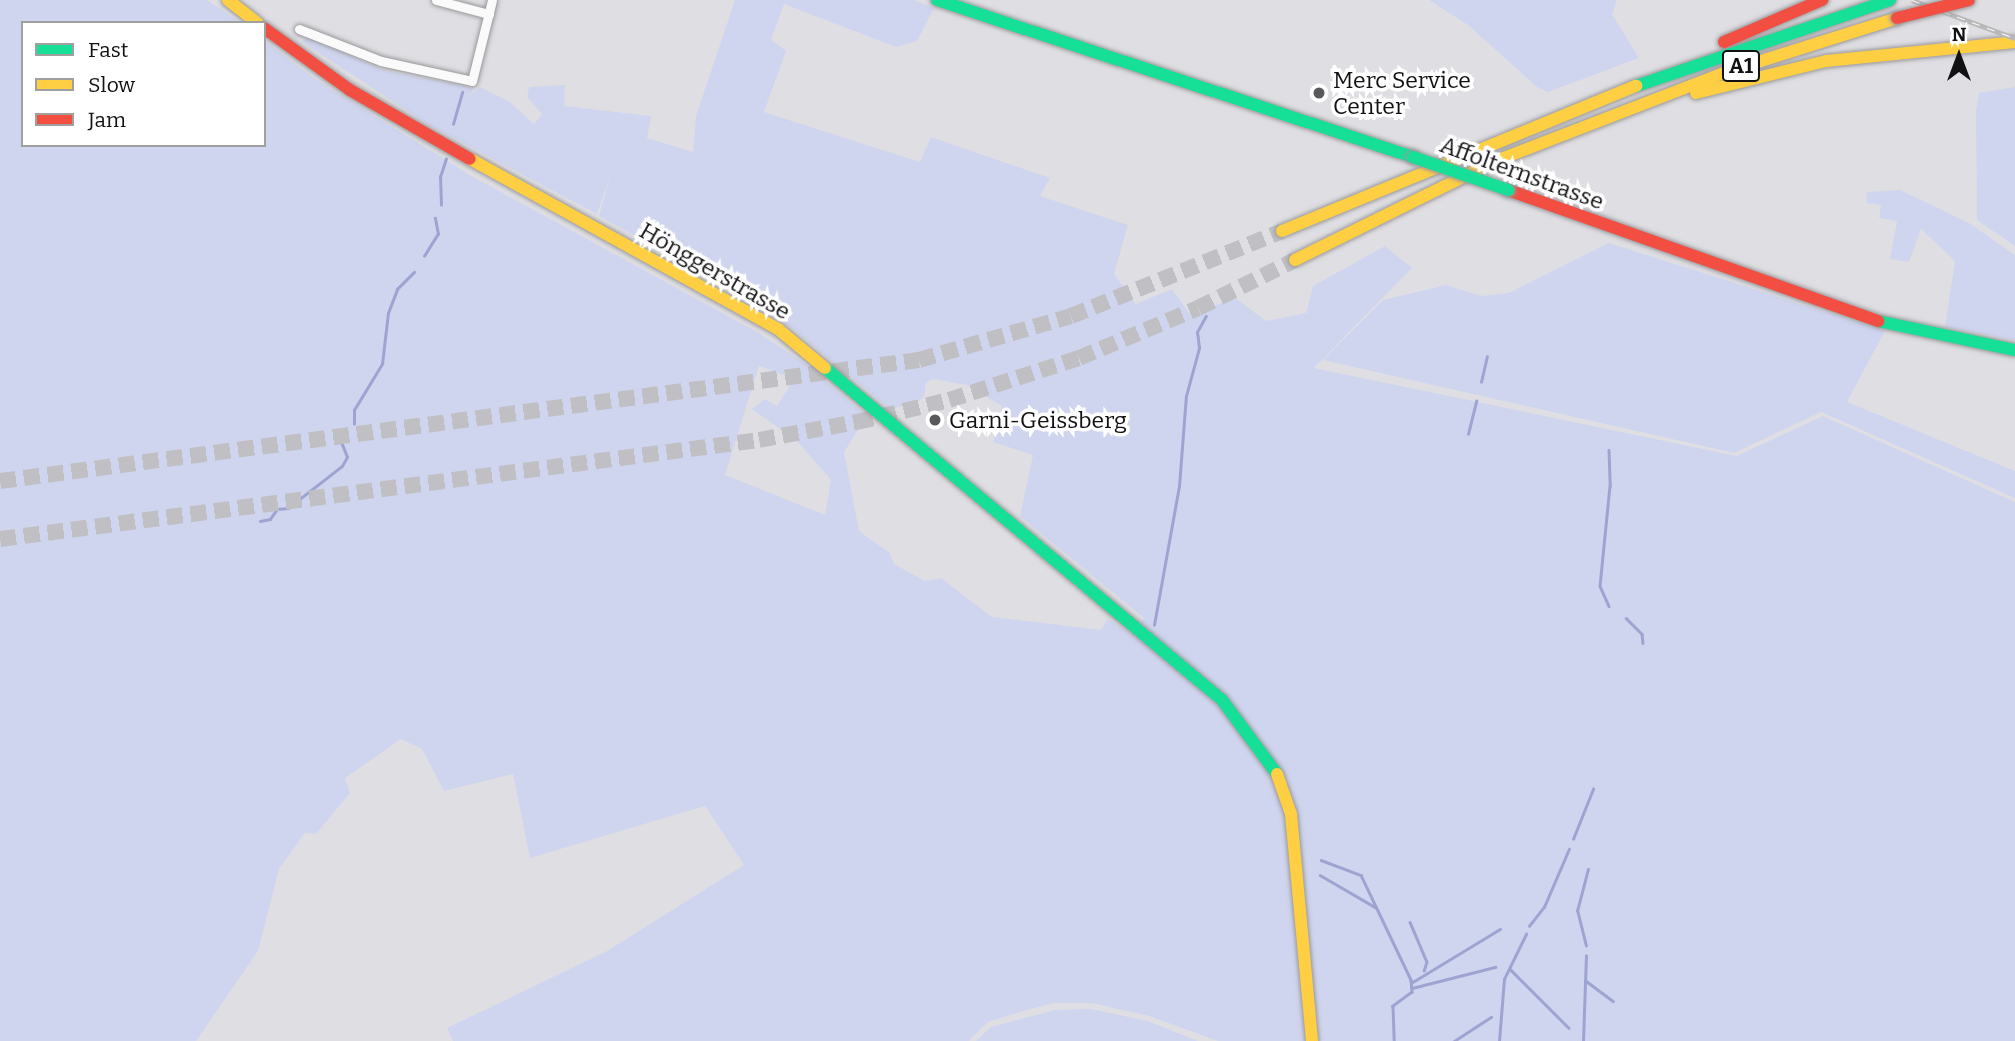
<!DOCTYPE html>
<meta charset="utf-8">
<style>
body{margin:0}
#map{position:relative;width:2015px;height:1041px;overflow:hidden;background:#dfdfe3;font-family:Bitter,serif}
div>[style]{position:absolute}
.green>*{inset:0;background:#d0d5ef}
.stream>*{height:2.5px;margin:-1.25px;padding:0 1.25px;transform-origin:1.25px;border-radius:1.25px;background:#9da4d1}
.highway-tunnel>*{height:16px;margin-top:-8px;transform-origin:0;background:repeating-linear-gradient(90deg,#c0c0c4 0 16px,transparent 0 24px)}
.roads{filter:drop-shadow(0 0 2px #99999c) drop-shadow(0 0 2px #99999c)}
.street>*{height:9px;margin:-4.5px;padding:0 4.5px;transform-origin:4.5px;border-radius:4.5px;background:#fafafb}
.fast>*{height:12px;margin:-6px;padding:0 6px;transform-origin:6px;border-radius:6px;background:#16e098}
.slow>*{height:12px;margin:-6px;padding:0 6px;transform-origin:6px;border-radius:6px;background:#ffcf43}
.jam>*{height:12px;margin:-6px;padding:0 6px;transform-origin:6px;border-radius:6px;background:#f24e42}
.rail>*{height:5px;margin-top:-2.5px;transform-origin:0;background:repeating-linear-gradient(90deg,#fff 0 8px,#b8b8b8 0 16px);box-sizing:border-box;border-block:2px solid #b8b8b8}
.bridges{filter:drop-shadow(0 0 2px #99999c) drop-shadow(0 0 2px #99999c)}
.fast-bridge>*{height:12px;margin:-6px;padding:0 6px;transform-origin:6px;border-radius:6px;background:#16e098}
.jam-bridge>*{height:12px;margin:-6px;padding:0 6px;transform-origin:6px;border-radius:6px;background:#f24e42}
.dots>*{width:19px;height:19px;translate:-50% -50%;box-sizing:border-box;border:4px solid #fff;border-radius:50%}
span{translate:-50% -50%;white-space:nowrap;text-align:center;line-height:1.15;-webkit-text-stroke:7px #fff;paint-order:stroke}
.shield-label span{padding:2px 5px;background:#fff;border:2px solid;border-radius:5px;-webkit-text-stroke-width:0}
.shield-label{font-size:21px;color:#111114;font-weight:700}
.poi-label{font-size:23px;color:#111114}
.left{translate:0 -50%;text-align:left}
.street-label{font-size:23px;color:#111114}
.legend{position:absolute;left:21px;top:21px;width:245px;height:126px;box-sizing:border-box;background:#fff;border:2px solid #a0a0a1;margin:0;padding:9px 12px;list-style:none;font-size:21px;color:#111114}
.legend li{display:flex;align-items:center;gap:14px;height:35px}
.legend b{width:35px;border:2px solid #a0a0a1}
.north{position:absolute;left:1924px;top:21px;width:70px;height:70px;-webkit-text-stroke:5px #fff;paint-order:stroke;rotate:0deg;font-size:19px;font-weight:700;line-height:28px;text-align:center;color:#111114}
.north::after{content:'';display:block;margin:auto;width:24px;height:32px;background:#111114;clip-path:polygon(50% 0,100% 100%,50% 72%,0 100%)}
</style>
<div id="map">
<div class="green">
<i style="clip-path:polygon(evenodd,0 0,207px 0,241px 23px,23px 23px,23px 145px,264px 145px,264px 40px,315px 79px,470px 175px,757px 332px,804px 363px,867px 416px,844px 452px,859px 531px,890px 553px,894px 564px,925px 581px,941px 578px,992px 617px,1101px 630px,1108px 619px,1132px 635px,1144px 618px,1020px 516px,1033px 455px,993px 442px,1002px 406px,967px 385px,933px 379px,926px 383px,924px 396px,917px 403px,890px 409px,794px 330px,736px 291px,599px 216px,611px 173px,597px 214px,429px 125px,302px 42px,308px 36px,379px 69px,474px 88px,470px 95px,480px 87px,510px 102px,534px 124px,542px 114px,527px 97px,529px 87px,565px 85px,564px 106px,651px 116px,647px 138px,693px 152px,696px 116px,735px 0,914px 0,934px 8px,917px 41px,896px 47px,784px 4px,771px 40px,786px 51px,764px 112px,920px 162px,931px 137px,1050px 178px,1040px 196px,1128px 225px,1114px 274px,1136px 304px,1172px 289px,1192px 317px,1234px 297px,1266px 321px,1306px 313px,1313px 286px,1385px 246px,1412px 268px,1314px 368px,1737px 456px,1823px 416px,2015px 502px,2015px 1041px,1218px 1041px,1149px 1016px,1092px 1003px,1054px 1003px,1027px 1010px,988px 1022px,969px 1041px,453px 1041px,447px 1028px,607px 951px,744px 865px,705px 806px,530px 858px,513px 774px,444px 791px,422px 749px,401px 739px,345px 778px,350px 793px,316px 834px,305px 833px,279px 869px,258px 951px,196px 1041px,0 1041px,0 0,759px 366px,794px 379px,777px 406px,765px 399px,752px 409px,796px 440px,831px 480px,825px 515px,725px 475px,759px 366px)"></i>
<i style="clip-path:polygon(1429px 0,1617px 0,1612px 14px,1639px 58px,1548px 92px,1537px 87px,1468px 25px)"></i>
<i style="clip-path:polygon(2015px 87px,2015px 246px,1977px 220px,1976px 111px,1979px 93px)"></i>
<i style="clip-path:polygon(1900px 190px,1969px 223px,2015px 255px,2015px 340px,1945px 327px,1955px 261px,1921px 229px,1909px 262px,1890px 259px,1897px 221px,1879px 218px,1881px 205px,1867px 203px,1866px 192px)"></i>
<i style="clip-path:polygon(1609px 243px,1885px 331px,1847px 402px,2015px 471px,2015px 498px,1821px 412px,1734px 453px,1323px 360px,1383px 300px,1446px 285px,1481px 296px,1509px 293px)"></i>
<i style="clip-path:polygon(1091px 1009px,1148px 1021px,1198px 1041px,976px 1041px,991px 1027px,1055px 1010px)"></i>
</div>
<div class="stream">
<i style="left:453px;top:124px;width:33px;rotate:-74deg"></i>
<i style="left:441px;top:205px;width:28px;rotate:-92deg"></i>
<i style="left:440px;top:177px;width:19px;rotate:-72deg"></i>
<i style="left:424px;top:256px;width:26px;rotate:-58deg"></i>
<i style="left:438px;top:234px;width:16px;rotate:-101deg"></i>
<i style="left:1481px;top:382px;width:26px;rotate:-77deg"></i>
<i style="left:354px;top:424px;width:14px;rotate:-90deg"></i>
<i style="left:354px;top:410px;width:54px;rotate:-58.7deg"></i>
<i style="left:382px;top:364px;width:51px;rotate:-83.3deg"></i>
<i style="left:388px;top:313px;width:26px;rotate:-69deg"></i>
<i style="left:397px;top:289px;width:24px;rotate:-45deg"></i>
<i style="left:1468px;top:434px;width:34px;rotate:-76deg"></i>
<i style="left:1609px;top:450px;width:36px;rotate:88deg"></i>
<i style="left:1610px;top:486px;width:100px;rotate:95.7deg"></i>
<i style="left:1600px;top:586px;width:22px;rotate:66deg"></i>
<i style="left:260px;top:521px;width:10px;rotate:-11deg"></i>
<i style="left:270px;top:519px;width:12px;rotate:-55deg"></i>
<i style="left:277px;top:509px;width:11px;rotate:-5deg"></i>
<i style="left:288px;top:508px;width:68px;rotate:-37.9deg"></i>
<i style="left:342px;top:466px;width:10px;rotate:-61deg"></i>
<i style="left:347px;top:457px;width:16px;rotate:-112deg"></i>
<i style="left:341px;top:442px;width:8px;rotate:-67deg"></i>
<i style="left:1626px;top:618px;width:23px;rotate:45deg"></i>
<i style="left:1642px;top:634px;width:9px;rotate:84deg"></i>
<i style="left:1154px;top:625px;width:141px;rotate:-79.8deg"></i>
<i style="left:1179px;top:486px;width:90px;rotate:-85.6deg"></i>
<i style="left:1186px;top:396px;width:50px;rotate:-74.8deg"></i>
<i style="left:1199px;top:348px;width:16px;rotate:-97deg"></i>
<i style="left:1197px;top:332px;width:18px;rotate:-61deg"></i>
<i style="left:1573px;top:839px;width:54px;rotate:-68.2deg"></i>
<i style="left:1321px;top:860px;width:43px;rotate:20.6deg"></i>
<i style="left:1361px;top:875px;width:116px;rotate:64.5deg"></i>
<i style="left:1411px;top:980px;width:12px;rotate:85deg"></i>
<i style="left:1412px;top:992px;width:24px;rotate:144deg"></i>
<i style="left:1393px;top:1006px;width:35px;rotate:88deg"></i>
<i style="left:1320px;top:875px;width:64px;rotate:30.2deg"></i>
<i style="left:1410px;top:922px;width:43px;rotate:67deg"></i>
<i style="left:1427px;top:962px;width:9px;rotate:108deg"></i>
<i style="left:1529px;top:926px;width:24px;rotate:-52deg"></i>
<i style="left:1544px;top:907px;width:63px;rotate:-66.7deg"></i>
<i style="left:1586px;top:946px;width:36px;rotate:-104deg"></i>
<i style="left:1577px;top:911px;width:43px;rotate:-75.3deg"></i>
<i style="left:1510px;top:969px;width:83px;rotate:45deg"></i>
<i style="left:1585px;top:980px;width:35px;rotate:37deg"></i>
<i style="left:1411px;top:983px;width:104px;rotate:-31.2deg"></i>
<i style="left:1412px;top:988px;width:86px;rotate:-14.2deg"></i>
<i style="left:1454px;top:1041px;width:44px;rotate:-33deg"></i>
<i style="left:1499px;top:1041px;width:62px;rotate:-85.4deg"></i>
<i style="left:1504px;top:979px;width:50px;rotate:-63.9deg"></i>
<i style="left:1583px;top:1041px;width:85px;rotate:-88deg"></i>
</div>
<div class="highway-tunnel">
<i style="left:0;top:481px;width:927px;rotate:-7.5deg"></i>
<i style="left:919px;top:360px;width:158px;rotate:-16.1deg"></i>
<i style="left:1071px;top:316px;width:227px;rotate:-21.9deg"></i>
<i style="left:0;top:539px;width:765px;rotate:-7.43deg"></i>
<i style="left:759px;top:440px;width:100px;rotate:-10.4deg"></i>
<i style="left:857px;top:422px;width:95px;rotate:-13.4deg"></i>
<i style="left:949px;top:400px;width:137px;rotate:-17.9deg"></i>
<i style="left:1079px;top:358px;width:129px;rotate:-22.8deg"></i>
<i style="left:1198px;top:308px;width:108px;rotate:-26.3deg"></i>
</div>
<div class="roads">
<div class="street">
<i style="left:436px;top:0;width:55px;rotate:14.8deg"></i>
<i style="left:299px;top:29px;width:88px;rotate:21.3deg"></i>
<i style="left:381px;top:61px;width:93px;rotate:12.4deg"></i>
<i style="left:472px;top:81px;width:83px;rotate:-76.1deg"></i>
</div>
<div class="fast">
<i style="left:937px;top:0;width:501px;rotate:18.25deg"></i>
<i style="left:1636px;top:86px;width:268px;rotate:-18.7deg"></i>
<i style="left:1878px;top:321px;width:140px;rotate:12deg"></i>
<i style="left:825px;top:368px;width:518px;rotate:39.9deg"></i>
<i style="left:1222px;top:700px;width:92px;rotate:53.4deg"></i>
</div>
<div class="slow">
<i style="left:228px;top:0;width:37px;rotate:38deg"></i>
<i style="left:1696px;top:93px;width:134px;rotate:-13.8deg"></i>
<i style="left:1826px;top:61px;width:190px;rotate:-5.7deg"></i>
<i style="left:470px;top:159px;width:352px;rotate:28.9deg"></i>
<i style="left:778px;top:329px;width:61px;rotate:39.7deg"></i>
<i style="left:1282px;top:231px;width:383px;rotate:-22.3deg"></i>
<i style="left:1295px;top:260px;width:221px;rotate:-26.3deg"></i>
<i style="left:1493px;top:162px;width:250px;rotate:-21.1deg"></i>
<i style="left:1726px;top:72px;width:179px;rotate:-17.5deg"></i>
<i style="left:1277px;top:774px;width:42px;rotate:70.7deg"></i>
<i style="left:1291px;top:814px;width:228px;rotate:84.7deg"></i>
</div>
<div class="jam">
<i style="left:264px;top:28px;width:106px;rotate:35.8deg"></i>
<i style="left:350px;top:90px;width:138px;rotate:29.9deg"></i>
<i style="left:1724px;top:42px;width:107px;rotate:-23.2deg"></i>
<i style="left:1508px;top:190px;width:393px;rotate:19.5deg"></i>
</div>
</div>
<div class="rail">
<i style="left:1912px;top:0;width:110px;rotate:20.3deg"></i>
</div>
<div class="bridges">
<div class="fast-bridge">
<i style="left:1413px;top:157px;width:101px;rotate:19.2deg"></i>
</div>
<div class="jam-bridge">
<i style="left:1897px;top:18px;width:74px;rotate:-14deg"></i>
</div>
</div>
<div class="dots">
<i style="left:1319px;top:93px;background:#59595c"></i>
<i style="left:935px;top:420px;background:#59595c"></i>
</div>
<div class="shield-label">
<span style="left:1741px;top:66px">A1</span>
</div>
<div class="poi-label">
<span class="left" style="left:1333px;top:93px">Merc Service<br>Center</span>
<span class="left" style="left:949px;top:420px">Garni-Geissberg</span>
</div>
<div class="street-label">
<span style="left:1522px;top:173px;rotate:20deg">Affolternstrasse</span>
<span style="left:715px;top:271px;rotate:30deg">Hönggerstrasse</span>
</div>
<ul class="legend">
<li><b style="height:9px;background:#16e098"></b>Fast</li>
<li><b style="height:9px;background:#ffcf43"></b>Slow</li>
<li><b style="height:9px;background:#f24e42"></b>Jam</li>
</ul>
<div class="north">N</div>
</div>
